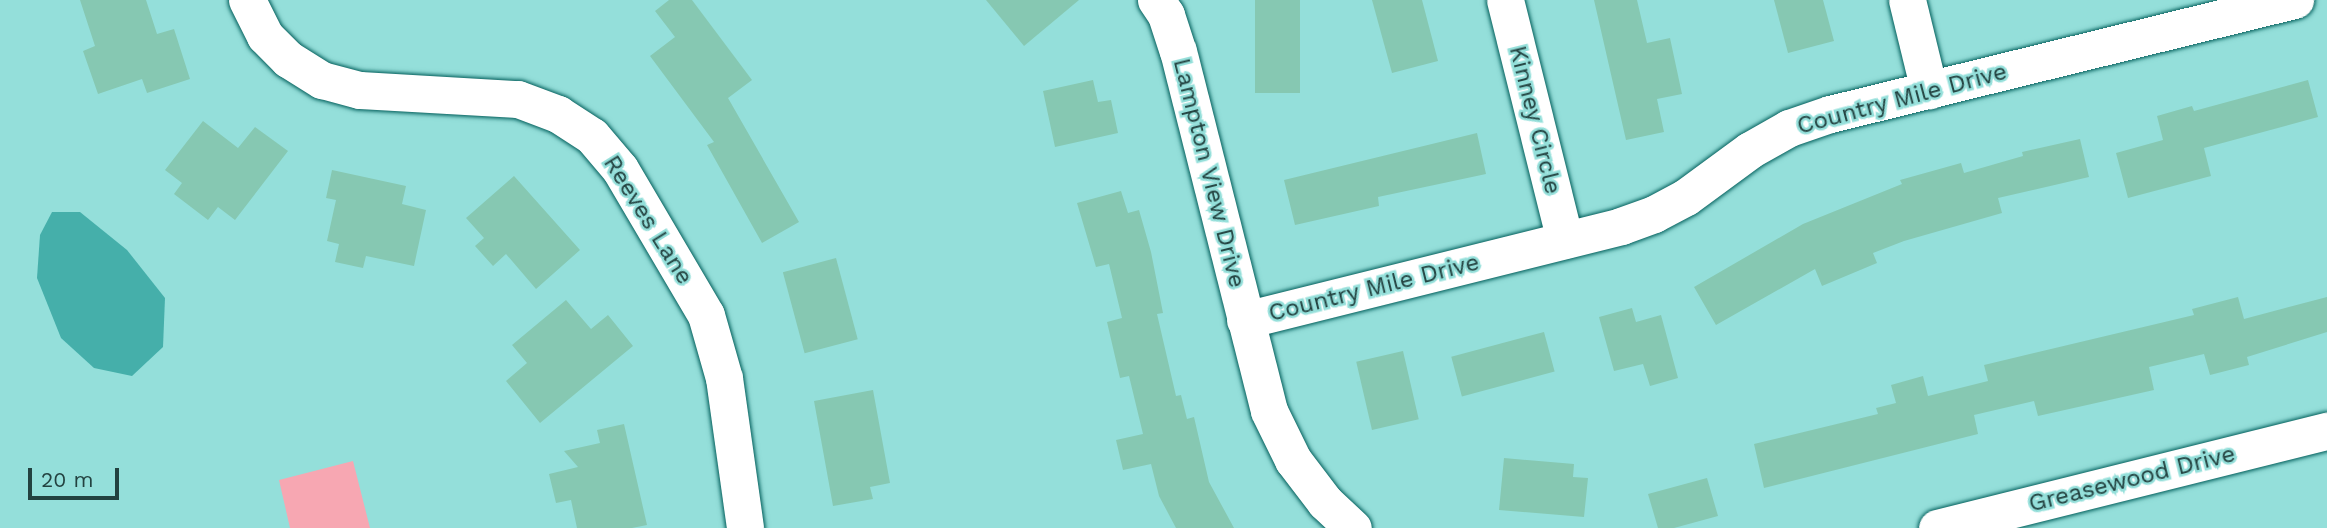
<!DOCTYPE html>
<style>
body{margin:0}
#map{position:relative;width:2327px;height:528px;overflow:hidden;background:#94dfda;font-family:"Work Sans",sans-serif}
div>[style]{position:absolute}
.green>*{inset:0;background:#f7a7b2}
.water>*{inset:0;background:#45afaa}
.building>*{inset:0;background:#86c8b2;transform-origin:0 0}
.roads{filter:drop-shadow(0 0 2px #035f5c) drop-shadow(0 0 2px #035f5c)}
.street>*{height:37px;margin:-18.5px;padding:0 18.5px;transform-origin:18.5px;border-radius:18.5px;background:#fff}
span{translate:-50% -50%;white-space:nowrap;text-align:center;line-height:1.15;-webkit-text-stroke:5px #94dfda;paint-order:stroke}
.street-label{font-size:24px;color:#234240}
.scale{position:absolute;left:28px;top:468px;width:91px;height:32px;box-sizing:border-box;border:4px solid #234240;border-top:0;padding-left:9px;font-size:21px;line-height:24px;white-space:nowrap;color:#234240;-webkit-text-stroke:5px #94dfda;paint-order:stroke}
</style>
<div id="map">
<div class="green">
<i style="clip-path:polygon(353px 461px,370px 528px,290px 528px,279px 480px)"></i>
</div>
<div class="water">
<i style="clip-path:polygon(52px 212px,80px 212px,127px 250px,165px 298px,163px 347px,132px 376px,94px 368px,61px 338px,37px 278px,40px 235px)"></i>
</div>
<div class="building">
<i style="clip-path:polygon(80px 0,146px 0,157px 34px,174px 29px,190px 79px,147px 93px,142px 79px,98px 94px,83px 51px,95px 46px)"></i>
<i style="clip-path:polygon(669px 0,692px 0,752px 80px,728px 98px,799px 222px,762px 243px,707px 145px,714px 142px,650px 56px,675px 37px,655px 11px)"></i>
<i style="clip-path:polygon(986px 0,1079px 0,1024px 46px)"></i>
<i style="left:1255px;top:0;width:45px;height:93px"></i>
<i style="clip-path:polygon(1372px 0,1422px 0,1438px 61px,1392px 73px)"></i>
<i style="clip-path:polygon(1594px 0,1637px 0,1647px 43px,1670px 38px,1682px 94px,1657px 99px,1664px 132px,1626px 140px)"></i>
<i style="clip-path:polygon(1774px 0,1823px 0,1834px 41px,1788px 53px)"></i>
<i style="clip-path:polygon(1093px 80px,1098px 102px,1111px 100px,1118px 133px,1055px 147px,1043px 91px)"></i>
<i style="clip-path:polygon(2308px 80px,2318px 117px,2204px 148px,2211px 176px,2128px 198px,2116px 153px,2163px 140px,2157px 116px,2192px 106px,2194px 111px)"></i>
<i style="clip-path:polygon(203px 121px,238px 148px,255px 127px,288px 151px,235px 220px,218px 207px,208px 220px,174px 194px,182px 183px,165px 170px)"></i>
<i style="clip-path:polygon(1477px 133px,1486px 174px,1378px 197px,1379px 206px,1295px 225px,1284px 180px)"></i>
<i style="clip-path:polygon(2080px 139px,2089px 177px,1998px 198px,2002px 213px,1904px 241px,1873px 253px,1877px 263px,1822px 286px,1815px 269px,1716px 325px,1694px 287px,1803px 224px,1902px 184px,1900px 180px,1961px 163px,1964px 173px,2023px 156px,2022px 152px)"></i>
<i style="clip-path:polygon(332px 170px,406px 186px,402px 204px,426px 210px,414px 266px,366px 256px,363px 268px,335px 262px,339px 244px,327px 241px,336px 200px,326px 198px)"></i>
<i style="clip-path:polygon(514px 176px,580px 250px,536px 289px,506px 254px,493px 266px,475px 246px,484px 238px,466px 218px)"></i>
<i style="clip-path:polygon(1121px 191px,1128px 213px,1139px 210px,1151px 252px,1163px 313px,1157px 314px,1176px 396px,1181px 395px,1187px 419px,1194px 417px,1209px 482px,1234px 528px,1176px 528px,1159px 496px,1151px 464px,1123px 470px,1116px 440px,1143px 434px,1129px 376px,1120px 378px,1107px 322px,1122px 318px,1109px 264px,1096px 267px,1077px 203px)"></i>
<i style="left:836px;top:258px;width:84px;height:55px;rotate:75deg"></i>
<i style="clip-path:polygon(2238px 297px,2244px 319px,2327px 297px,2327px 332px,2247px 357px,2249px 365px,2210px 375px,2204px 354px,2149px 367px,2154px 390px,2038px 416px,2034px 401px,1974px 415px,1978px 434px,1764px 488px,1754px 444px,1878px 414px,1876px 408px,1896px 403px,1891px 385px,1923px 376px,1928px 396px,1988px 381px,1984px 365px,2194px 315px,2192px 309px)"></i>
<i style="clip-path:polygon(566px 300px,591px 329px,608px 315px,633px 346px,540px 423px,506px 381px,527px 363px,512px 345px)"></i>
<i style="clip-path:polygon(1632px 308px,1636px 322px,1661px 315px,1678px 378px,1650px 386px,1643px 364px,1614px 371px,1599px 317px)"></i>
<i style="left:1544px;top:332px;width:41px;height:96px;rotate:75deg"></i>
<i style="left:1403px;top:351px;width:70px;height:48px;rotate:77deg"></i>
<i style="clip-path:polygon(873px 390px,890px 483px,870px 487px,873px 499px,833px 506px,814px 401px)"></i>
<i style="clip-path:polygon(624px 424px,647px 525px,632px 528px,577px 528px,571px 500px,556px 503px,549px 474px,578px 467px,564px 451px,600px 443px,597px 430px)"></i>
<i style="clip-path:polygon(1504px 458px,1574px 464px,1573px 477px,1588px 478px,1584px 517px,1499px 510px)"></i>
<i style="clip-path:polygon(1707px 478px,1718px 516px,1674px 528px,1658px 528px,1648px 494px)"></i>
</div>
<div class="roads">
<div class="street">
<i style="left:247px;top:0;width:40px;rotate:63.4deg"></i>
<i style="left:265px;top:36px;width:33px;rotate:45deg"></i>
<i style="left:288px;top:59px;width:40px;rotate:32deg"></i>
<i style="left:322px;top:80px;width:39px;rotate:15deg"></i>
<i style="left:360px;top:90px;width:158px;rotate:3.3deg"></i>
<i style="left:518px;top:99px;width:43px;rotate:20.6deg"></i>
<i style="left:558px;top:114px;width:40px;rotate:32.9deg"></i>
<i style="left:592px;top:136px;width:43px;rotate:49.7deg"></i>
<i style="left:620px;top:169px;width:169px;rotate:59.5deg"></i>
<i style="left:706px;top:315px;width:66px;rotate:74.1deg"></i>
<i style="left:724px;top:378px;width:151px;rotate:82deg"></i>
<i style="left:1156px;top:0;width:18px;rotate:56deg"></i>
<i style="left:1166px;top:15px;width:38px;rotate:72deg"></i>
<i style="left:1178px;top:51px;width:371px;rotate:75.8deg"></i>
<i style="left:1269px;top:411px;width:55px;rotate:63.9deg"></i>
<i style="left:1293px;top:460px;width:53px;rotate:52.7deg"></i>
<i style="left:1325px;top:502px;width:38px;rotate:43deg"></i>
<i style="left:1505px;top:0;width:247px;rotate:76deg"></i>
<i style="left:1907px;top:0;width:93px;rotate:76.3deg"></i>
<i style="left:1245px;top:320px;width:388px;rotate:-14deg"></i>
<i style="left:1621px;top:226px;width:35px;rotate:-20deg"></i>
<i style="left:1654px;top:214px;width:36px;rotate:-28deg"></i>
<i style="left:1686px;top:197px;width:79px;rotate:-36.3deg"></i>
<i style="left:1750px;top:150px;width:45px;rotate:-29.4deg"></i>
<i style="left:1789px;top:128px;width:43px;rotate:-18.9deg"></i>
<i style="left:1830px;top:114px;width:479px;rotate:-13.8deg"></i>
<i style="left:1937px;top:528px;width:402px;rotate:-14deg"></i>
</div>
</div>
<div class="street-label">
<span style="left:1902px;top:99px;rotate:-15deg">Country Mile Drive</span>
<span style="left:1535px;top:120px;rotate:76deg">Kinney Circle</span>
<span style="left:1209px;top:173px;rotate:76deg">Lampton View Drive</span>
<span style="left:648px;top:220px;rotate:58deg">Reeves Lane</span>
<span style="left:1374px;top:288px;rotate:-14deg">Country Mile Drive</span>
<span style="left:2132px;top:479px;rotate:-14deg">Greasewood Drive</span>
</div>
<div class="scale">20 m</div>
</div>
